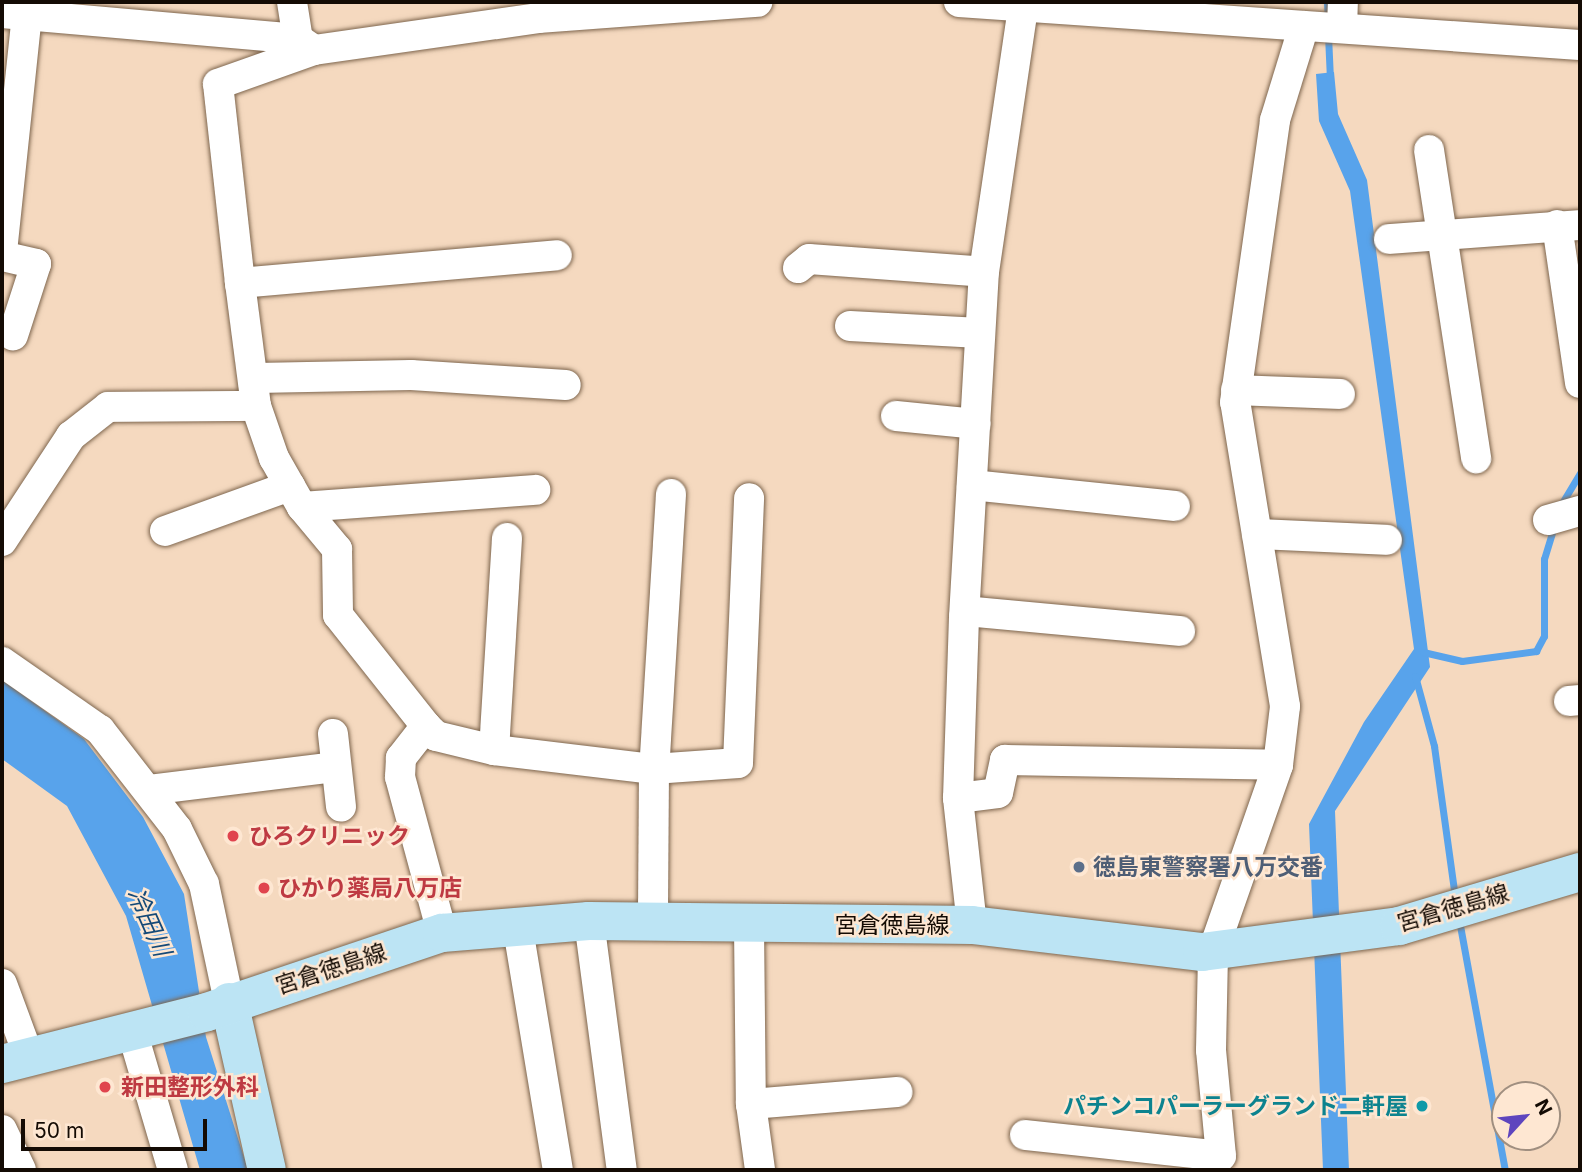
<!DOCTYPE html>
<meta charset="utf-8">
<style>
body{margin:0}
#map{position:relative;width:1582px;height:1172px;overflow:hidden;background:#f5d9bf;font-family:Inter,"Noto Sans JP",sans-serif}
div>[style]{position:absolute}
.water>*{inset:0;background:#58a3eb}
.stream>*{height:7px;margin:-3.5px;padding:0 3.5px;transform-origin:3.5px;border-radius:3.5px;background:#58a3eb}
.roads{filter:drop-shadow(0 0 2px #7e664e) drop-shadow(0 0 2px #7e664e)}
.street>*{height:30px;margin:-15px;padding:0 15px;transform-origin:15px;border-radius:15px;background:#fff}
.secondary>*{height:38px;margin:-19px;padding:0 19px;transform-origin:19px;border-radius:19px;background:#bce4f4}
.dots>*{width:19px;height:19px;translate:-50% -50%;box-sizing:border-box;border:4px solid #fee7d2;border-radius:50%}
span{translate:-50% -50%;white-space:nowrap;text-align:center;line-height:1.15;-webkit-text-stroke:5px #fee7d2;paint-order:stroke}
.health-label{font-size:23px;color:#be3a42;font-weight:700}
.left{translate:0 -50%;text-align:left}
.service-label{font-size:23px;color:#4e5e75;font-weight:700}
.street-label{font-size:23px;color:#140b04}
.culture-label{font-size:23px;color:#0d838f;font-weight:700}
.right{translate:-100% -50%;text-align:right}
.water-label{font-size:24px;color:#144978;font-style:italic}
.frame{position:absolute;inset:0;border:4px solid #140b04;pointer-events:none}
.north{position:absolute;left:1491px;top:1081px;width:70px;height:70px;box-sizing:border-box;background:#fee7d2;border:2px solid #a08f80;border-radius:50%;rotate:63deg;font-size:19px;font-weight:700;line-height:28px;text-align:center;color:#140b04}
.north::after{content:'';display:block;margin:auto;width:24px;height:32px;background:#5e45be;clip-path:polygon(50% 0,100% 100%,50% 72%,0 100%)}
.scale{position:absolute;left:21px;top:1119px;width:186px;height:32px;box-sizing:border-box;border:4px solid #140b04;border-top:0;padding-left:9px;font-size:21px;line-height:24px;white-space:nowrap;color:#140b04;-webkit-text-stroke:5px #fee7d2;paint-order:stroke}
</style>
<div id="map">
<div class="water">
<i style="clip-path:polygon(1334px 72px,1338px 114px,1367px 180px,1430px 667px,1335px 811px,1349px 1170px,1323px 1170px,1309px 824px,1364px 722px,1414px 649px,1350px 191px,1319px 121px,1316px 74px)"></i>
<i style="clip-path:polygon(2px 680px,84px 739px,143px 817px,184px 894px,206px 1037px,248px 1170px,200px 1170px,126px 916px,67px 806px,2px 759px)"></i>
</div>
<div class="stream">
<i style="left:1327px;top:2px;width:18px;rotate:87deg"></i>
<i style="left:1328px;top:35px;width:44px;rotate:87.4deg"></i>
<i style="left:1559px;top:508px;width:41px;rotate:-59deg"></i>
<i style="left:1423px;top:652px;width:40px;rotate:13deg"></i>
<i style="left:1462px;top:661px;width:75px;rotate:-7.7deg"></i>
<i style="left:1536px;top:651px;width:17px;rotate:-62deg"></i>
<i style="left:1544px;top:636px;width:77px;rotate:-90deg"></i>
<i style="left:1544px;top:559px;width:34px;rotate:-73deg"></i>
<i style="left:1415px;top:676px;width:73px;rotate:74.8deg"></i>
<i style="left:1434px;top:746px;width:153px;rotate:82.1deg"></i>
<i style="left:1459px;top:920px;width:254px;rotate:79.6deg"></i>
</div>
<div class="roads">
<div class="street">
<i style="left:292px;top:2px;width:37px;rotate:81deg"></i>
<i style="left:959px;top:2px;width:622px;rotate:3.96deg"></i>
<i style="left:2px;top:13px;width:297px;rotate:5deg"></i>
<i style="left:298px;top:39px;width:19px;rotate:35deg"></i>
<i style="left:314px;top:50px;width:226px;rotate:-8.1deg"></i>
<i style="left:538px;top:18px;width:220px;rotate:-4.2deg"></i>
<i style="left:1342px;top:28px;width:26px;rotate:-88deg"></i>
<i style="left:1429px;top:150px;width:312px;rotate:81.3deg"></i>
<i style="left:1557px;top:225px;width:160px;rotate:81.7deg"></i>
<i style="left:1389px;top:239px;width:192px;rotate:-4.2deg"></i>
<i style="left:2px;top:252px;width:238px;rotate:-84deg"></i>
<i style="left:2px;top:256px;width:35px;rotate:13deg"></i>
<i style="left:36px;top:264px;width:75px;rotate:107.9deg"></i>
<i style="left:798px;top:268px;width:14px;rotate:-39deg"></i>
<i style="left:809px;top:259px;width:175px;rotate:4.2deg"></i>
<i style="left:240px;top:283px;width:200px;rotate:-96.3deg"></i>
<i style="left:218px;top:84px;width:102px;rotate:-19.5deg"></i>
<i style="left:850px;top:326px;width:130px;rotate:3.1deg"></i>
<i style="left:256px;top:378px;width:155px;rotate:-1.1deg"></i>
<i style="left:411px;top:375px;width:155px;rotate:3.7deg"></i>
<i style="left:1236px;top:390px;width:104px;rotate:2.2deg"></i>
<i style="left:256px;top:406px;width:55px;rotate:70.9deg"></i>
<i style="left:274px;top:458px;width:56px;rotate:60.3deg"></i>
<i style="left:302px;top:507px;width:234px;rotate:-4.2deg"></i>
<i style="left:896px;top:416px;width:80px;rotate:5.7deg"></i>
<i style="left:972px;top:485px;width:204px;rotate:5.9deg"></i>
<i style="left:671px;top:494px;width:276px;rotate:93.5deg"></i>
<i style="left:654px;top:769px;width:84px;rotate:-4.1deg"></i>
<i style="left:738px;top:763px;width:265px;rotate:-87.6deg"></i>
<i style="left:302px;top:507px;width:55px;rotate:50.2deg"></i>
<i style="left:337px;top:549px;width:66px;rotate:89.1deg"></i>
<i style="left:338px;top:615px;width:142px;rotate:51.6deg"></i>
<i style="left:426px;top:726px;width:41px;rotate:128deg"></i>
<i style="left:401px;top:758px;width:19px;rotate:93deg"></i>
<i style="left:400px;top:777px;width:162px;rotate:74.9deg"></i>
<i style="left:1548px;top:520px;width:33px;rotate:-16deg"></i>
<i style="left:165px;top:531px;width:133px;rotate:-19.8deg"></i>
<i style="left:1257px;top:534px;width:130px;rotate:2.6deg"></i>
<i style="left:507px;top:538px;width:212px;rotate:93.5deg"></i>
<i style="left:494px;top:750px;width:161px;rotate:6.8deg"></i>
<i style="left:654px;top:769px;width:154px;rotate:90.4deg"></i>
<i style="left:2px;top:541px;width:126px;rotate:-56.7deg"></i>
<i style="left:71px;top:436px;width:47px;rotate:-38.1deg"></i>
<i style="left:108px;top:407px;width:148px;rotate:-0.4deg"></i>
<i style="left:256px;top:406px;width:124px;rotate:-97.4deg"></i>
<i style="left:240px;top:283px;width:318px;rotate:-5deg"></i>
<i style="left:965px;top:611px;width:216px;rotate:5.3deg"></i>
<i style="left:2px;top:662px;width:119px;rotate:34.8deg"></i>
<i style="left:100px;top:730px;width:125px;rotate:52.1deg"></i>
<i style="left:177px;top:829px;width:61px;rotate:63.9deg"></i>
<i style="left:204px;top:884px;width:121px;rotate:78deg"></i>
<i style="left:1569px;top:701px;width:11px;rotate:-5deg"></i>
<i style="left:426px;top:726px;width:14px;rotate:45deg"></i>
<i style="left:436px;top:736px;width:60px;rotate:13.6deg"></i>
<i style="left:333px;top:734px;width:73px;rotate:83.7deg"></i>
<i style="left:148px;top:790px;width:187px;rotate:-7deg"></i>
<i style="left:958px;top:798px;width:40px;rotate:-7.1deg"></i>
<i style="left:998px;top:793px;width:34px;rotate:-78deg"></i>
<i style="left:1005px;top:760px;width:273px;rotate:1deg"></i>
<i style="left:589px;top:921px;width:251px;rotate:82.5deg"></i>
<i style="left:972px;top:925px;width:128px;rotate:-96.3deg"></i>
<i style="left:958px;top:798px;width:181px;rotate:-88.1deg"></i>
<i style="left:964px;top:617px;width:346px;rotate:-86.7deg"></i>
<i style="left:984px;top:272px;width:266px;rotate:-81.6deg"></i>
<i style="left:749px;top:926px;width:178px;rotate:89.4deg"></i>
<i style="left:751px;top:1104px;width:67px;rotate:82.2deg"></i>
<i style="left:518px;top:929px;width:244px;rotate:80.6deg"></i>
<i style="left:2px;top:984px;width:78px;rotate:69.7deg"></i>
<i style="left:132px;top:1031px;width:145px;rotate:73.6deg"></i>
<i style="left:751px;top:1104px;width:147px;rotate:-4.7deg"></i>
<i style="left:2px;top:1130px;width:44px;rotate:64.6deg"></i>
<i style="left:1025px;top:1135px;width:197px;rotate:6.1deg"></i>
<i style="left:1221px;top:1156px;width:106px;rotate:-95.4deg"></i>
<i style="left:1211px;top:1050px;width:99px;rotate:-88.8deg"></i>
<i style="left:1213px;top:951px;width:197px;rotate:-70.7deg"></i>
<i style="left:1278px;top:765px;width:59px;rotate:-83.2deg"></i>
<i style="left:1285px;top:706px;width:308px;rotate:-99.3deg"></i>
<i style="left:1235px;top:402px;width:285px;rotate:-81.9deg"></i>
<i style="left:1275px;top:120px;width:98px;rotate:-72.9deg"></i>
</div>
<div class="secondary">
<i style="left:229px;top:1002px;width:172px;rotate:77.3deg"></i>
<i style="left:2px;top:1064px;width:211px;rotate:-14.2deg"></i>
<i style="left:207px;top:1012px;width:248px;rotate:-18.6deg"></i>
<i style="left:442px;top:933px;width:147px;rotate:-4.7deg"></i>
<i style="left:589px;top:921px;width:383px;rotate:0.6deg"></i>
<i style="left:972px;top:925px;width:232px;rotate:6.7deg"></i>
<i style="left:1202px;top:952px;width:199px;rotate:-7.5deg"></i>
<i style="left:1399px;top:926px;width:189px;rotate:-16.6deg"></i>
</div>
</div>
<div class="dots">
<i style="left:233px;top:836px;background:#e0444e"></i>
<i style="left:1079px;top:867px;background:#5c6f8a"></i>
<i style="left:264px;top:888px;background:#e0444e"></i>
<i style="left:105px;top:1087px;background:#e0444e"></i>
<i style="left:1422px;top:1106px;background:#0f9aa8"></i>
</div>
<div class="health-label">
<span class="left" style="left:249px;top:836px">ひろクリニック</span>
<span class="left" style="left:278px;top:888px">ひかり薬局八万店</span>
<span class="left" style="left:121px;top:1087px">新田整形外科</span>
</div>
<div class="service-label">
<span class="left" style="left:1093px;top:867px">徳島東警察署八万交番</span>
</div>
<div class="street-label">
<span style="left:1453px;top:908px;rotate:-16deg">宮倉徳島線</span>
<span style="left:892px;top:925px">宮倉徳島線</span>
<span style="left:331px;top:969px;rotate:-18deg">宮倉徳島線</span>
</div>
<div class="culture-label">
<span class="right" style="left:1408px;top:1106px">パチンコパーラーグランド二軒屋</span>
</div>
<div class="water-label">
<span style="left:149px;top:922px;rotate:66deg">冷田川</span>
</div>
<div class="frame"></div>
<div class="north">N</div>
<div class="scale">50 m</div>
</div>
